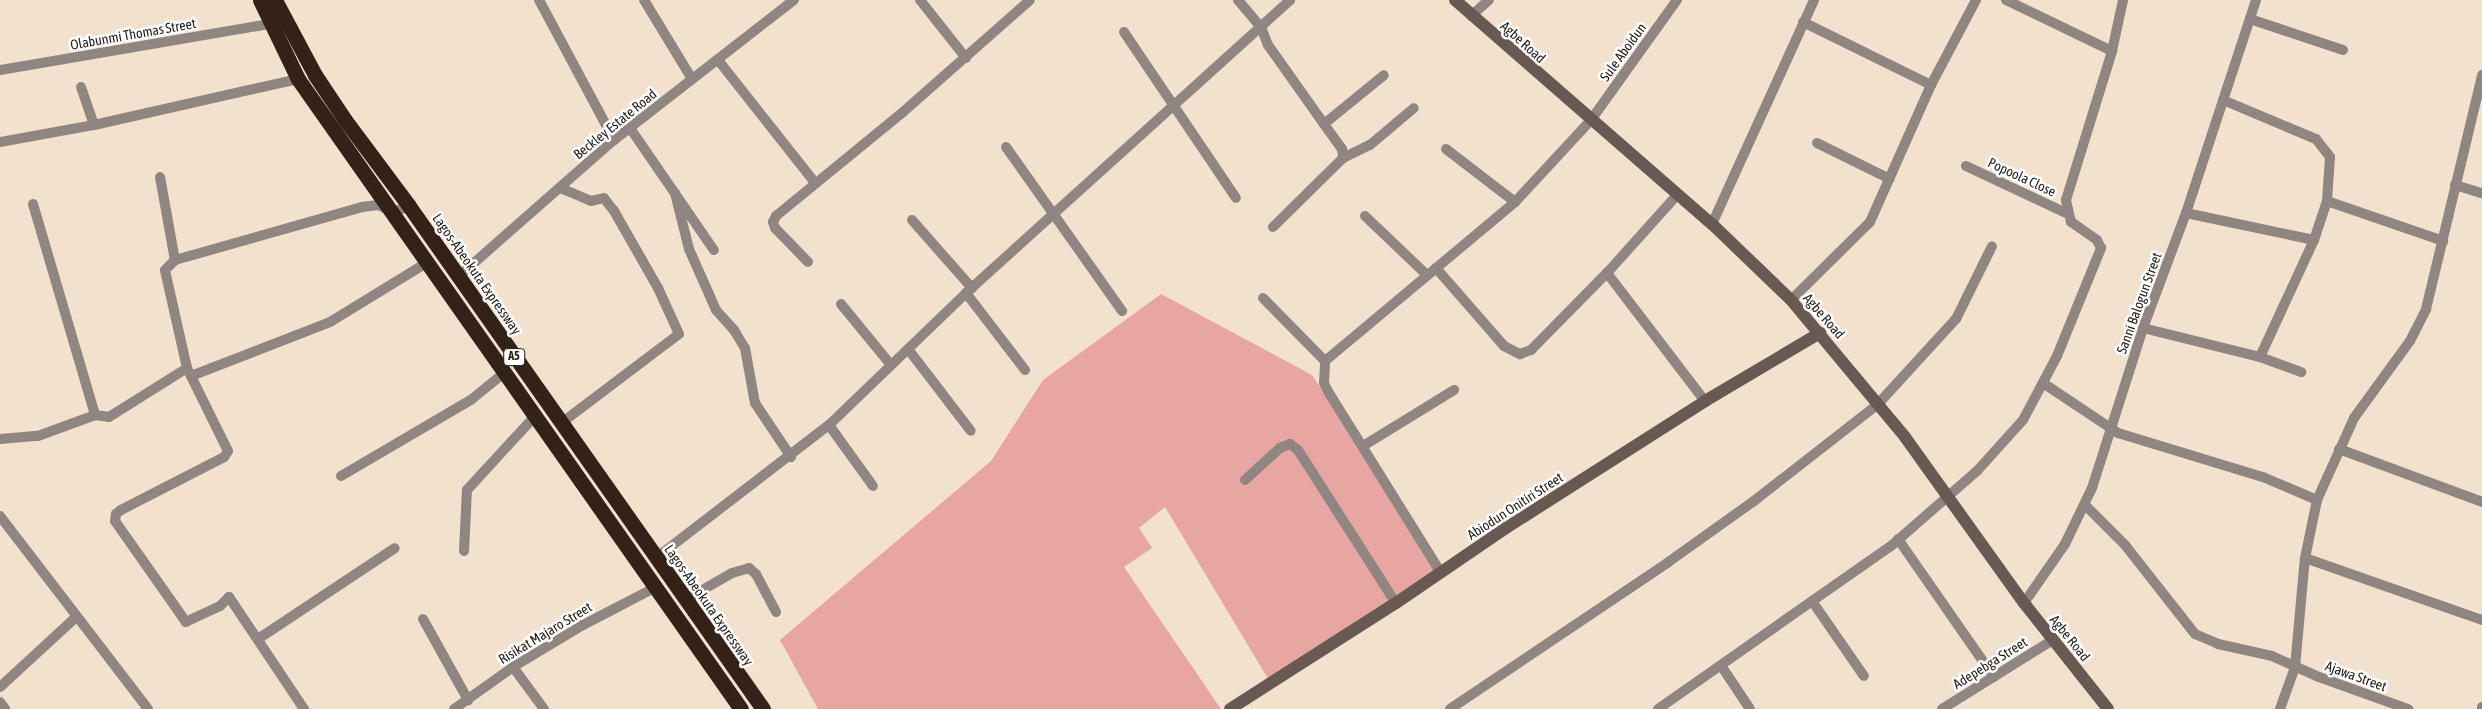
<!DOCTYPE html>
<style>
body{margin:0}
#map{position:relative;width:2482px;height:709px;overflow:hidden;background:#f1e1cd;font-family:"Asap Condensed",sans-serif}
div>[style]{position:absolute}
.green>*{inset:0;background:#e7a6a2}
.street>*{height:10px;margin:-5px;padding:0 5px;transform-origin:5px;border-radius:5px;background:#908681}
.secondary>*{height:12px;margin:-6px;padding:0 6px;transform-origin:6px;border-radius:6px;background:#685953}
.highway>*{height:15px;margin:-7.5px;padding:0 7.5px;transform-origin:7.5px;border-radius:7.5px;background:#342219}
span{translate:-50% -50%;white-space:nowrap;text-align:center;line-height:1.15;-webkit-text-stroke:5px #fff;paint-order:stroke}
.shield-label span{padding:1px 4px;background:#fff;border:1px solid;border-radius:4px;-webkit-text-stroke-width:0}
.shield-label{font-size:12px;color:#221c15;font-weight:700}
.street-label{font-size:14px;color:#221c15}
</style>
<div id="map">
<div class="green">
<i style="clip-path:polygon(1161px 294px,1312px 375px,1439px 570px,1270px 682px,1165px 507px,1139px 528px,1152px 548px,1124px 567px,1221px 709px,818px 709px,780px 640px,991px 461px,1043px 380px)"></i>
</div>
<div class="street">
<i style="left:539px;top:0;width:159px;rotate:61.8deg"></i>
<i style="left:644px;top:0;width:92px;rotate:58.7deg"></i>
<i style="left:920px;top:0;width:74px;rotate:51.6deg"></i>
<i style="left:1238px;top:0;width:35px;rotate:50deg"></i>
<i style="left:1261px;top:27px;width:19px;rotate:69deg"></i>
<i style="left:1268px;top:45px;width:97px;rotate:54.7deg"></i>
<i style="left:1324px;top:124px;width:77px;rotate:-39.2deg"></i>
<i style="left:2006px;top:0;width:118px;rotate:25.7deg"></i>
<i style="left:1471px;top:16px;width:24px;rotate:-42deg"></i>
<i style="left:2250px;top:19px;width:98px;rotate:18.4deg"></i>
<i style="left:1803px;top:22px;width:143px;rotate:26.2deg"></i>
<i style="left:1124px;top:32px;width:200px;rotate:56deg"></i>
<i style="left:718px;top:60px;width:157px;rotate:51.7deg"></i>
<i style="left:0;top:70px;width:274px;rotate:-9.7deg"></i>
<i style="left:81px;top:87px;width:40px;rotate:71.1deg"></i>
<i style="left:2223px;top:100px;width:101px;rotate:22.8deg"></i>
<i style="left:2316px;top:139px;width:23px;rotate:52deg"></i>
<i style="left:2330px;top:157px;width:44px;rotate:93.9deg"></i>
<i style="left:2327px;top:201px;width:41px;rotate:108.4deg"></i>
<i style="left:2314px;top:240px;width:129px;rotate:114.8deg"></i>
<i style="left:630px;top:128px;width:148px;rotate:55.5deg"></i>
<i style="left:0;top:142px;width:96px;rotate:-10.3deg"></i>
<i style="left:94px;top:125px;width:209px;rotate:-12.7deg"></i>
<i style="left:1817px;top:143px;width:81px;rotate:26.3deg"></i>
<i style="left:1006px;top:147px;width:201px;rotate:54.7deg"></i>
<i style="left:1446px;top:149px;width:87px;rotate:37.5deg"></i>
<i style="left:1343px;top:158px;width:30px;rotate:-26deg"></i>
<i style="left:1370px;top:145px;width:57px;rotate:-40.1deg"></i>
<i style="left:1966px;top:166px;width:110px;rotate:25.2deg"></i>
<i style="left:160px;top:177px;width:84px;rotate:79.8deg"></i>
<i style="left:2455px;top:185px;width:28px;rotate:17deg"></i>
<i style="left:675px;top:193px;width:58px;rotate:76deg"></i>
<i style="left:689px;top:249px;width:67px;rotate:66.1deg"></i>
<i style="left:716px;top:310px;width:27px;rotate:48deg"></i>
<i style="left:734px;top:330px;width:21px;rotate:59deg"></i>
<i style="left:745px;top:348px;width:56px;rotate:79.7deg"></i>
<i style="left:755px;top:403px;width:65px;rotate:56.3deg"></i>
<i style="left:2327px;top:201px;width:123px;rotate:19deg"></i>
<i style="left:33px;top:204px;width:220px;rotate:73.6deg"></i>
<i style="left:2186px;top:213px;width:131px;rotate:11.9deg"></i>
<i style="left:1365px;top:216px;width:86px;rotate:43.6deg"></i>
<i style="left:912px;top:220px;width:91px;rotate:48.6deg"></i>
<i style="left:1712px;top:224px;width:246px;rotate:-65.5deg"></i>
<i style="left:1273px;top:227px;width:98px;rotate:-44.6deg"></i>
<i style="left:1343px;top:158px;width:9px;rotate:-96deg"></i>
<i style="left:1342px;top:149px;width:31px;rotate:-126deg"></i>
<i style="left:808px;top:262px;width:47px;rotate:-134.1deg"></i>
<i style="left:775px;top:228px;width:6px;rotate:-108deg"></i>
<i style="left:773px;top:222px;width:7px;rotate:-63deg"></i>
<i style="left:776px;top:216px;width:164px;rotate:-39.3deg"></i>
<i style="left:903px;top:112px;width:169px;rotate:-41.4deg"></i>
<i style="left:1436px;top:268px;width:103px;rotate:48.9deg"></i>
<i style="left:1504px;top:346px;width:18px;rotate:27deg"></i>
<i style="left:1520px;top:354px;width:12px;rotate:-20deg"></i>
<i style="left:1531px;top:350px;width:108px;rotate:-45.4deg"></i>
<i style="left:1607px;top:273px;width:106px;rotate:-48.1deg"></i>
<i style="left:1607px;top:273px;width:161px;rotate:52.6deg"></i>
<i style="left:459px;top:276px;width:206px;rotate:-41.3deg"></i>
<i style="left:614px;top:140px;width:228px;rotate:-37.9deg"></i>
<i style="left:966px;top:293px;width:97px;rotate:52.5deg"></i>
<i style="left:1263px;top:298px;width:88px;rotate:45.5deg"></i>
<i style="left:1791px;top:300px;width:111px;rotate:-44.6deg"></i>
<i style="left:1870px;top:222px;width:150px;rotate:-66deg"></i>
<i style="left:1931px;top:85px;width:96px;rotate:-62.1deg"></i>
<i style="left:841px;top:304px;width:79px;rotate:50.7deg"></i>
<i style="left:2143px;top:328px;width:121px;rotate:13.9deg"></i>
<i style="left:2260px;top:357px;width:44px;rotate:20.1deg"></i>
<i style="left:908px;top:349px;width:103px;rotate:52.5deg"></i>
<i style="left:191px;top:376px;width:149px;rotate:-21.2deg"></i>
<i style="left:330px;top:322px;width:115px;rotate:-31.5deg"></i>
<i style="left:2043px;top:383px;width:90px;rotate:33.7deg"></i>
<i style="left:2118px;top:433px;width:152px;rotate:16.9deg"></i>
<i style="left:2263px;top:477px;width:59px;rotate:23.1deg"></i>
<i style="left:560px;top:424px;width:149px;rotate:-37.1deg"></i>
<i style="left:679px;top:334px;width:51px;rotate:-114.5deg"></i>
<i style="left:658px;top:288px;width:89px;rotate:-119.7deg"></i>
<i style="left:614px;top:211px;width:16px;rotate:-128deg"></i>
<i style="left:604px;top:198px;width:13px;rotate:167deg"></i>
<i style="left:591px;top:201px;width:34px;rotate:-157deg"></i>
<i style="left:829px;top:425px;width:75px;rotate:54.2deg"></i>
<i style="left:0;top:439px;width:38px;rotate:-5deg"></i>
<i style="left:38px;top:436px;width:61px;rotate:-20.2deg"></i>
<i style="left:95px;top:415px;width:14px;rotate:8deg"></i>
<i style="left:109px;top:417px;width:92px;rotate:-32.1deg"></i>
<i style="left:1363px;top:446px;width:107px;rotate:-31.6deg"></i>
<i style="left:2339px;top:449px;width:153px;rotate:20.3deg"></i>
<i style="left:341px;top:476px;width:152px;rotate:-30.4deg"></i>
<i style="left:472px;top:399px;width:43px;rotate:-39.3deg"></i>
<i style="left:1245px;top:480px;width:47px;rotate:-42.4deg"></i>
<i style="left:1280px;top:448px;width:11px;rotate:-22deg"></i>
<i style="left:1290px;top:444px;width:10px;rotate:37deg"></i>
<i style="left:1298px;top:450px;width:182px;rotate:57.4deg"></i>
<i style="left:2085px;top:505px;width:57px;rotate:45deg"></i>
<i style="left:2125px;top:545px;width:113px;rotate:51.8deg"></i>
<i style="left:2195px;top:634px;width:25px;rotate:23deg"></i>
<i style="left:2218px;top:644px;width:55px;rotate:12.5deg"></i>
<i style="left:2272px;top:656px;width:51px;rotate:24.1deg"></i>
<i style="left:2319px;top:677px;width:95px;rotate:19.8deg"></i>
<i style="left:0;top:516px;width:243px;rotate:52.5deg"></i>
<i style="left:1898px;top:539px;width:168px;rotate:55.2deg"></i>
<i style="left:464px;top:551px;width:61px;rotate:-87.2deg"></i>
<i style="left:467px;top:490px;width:100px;rotate:-47.4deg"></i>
<i style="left:656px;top:558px;width:218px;rotate:-37.6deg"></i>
<i style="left:829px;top:425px;width:190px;rotate:-43.9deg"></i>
<i style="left:966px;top:293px;width:437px;rotate:-42.1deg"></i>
<i style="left:2305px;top:558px;width:188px;rotate:19.3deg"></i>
<i style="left:1441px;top:573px;width:210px;rotate:-121.9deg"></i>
<i style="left:1330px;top:395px;width:13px;rotate:-117deg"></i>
<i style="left:1324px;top:383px;width:22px;rotate:-87deg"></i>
<i style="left:1325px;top:361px;width:248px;rotate:-39.9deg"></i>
<i style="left:1515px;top:202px;width:112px;rotate:-47.2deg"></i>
<i style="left:1591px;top:120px;width:148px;rotate:-54.4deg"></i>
<i style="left:685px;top:600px;width:54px;rotate:-29.9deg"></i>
<i style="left:732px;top:573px;width:18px;rotate:-16deg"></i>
<i style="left:749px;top:568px;width:9px;rotate:41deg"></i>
<i style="left:756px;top:574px;width:43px;rotate:62.2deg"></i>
<i style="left:1812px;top:601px;width:91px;rotate:55.3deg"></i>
<i style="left:2024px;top:603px;width:72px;rotate:-55.2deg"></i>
<i style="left:2065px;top:544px;width:62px;rotate:-64.3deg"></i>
<i style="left:2092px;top:488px;width:168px;rotate:-72.3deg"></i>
<i style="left:2143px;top:328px;width:123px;rotate:-69.5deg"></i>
<i style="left:2186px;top:213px;width:224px;rotate:-71.8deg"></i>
<i style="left:423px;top:619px;width:93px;rotate:60.9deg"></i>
<i style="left:258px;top:639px;width:164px;rotate:-33.6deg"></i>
<i style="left:513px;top:667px;width:52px;rotate:53.6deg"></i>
<i style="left:1722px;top:667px;width:50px;rotate:56.3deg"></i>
<i style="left:0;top:687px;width:103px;rotate:-42.6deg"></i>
<i style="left:0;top:702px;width:9px;rotate:54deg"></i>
<i style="left:304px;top:709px;width:135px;rotate:-123.8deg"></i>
<i style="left:229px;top:597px;width:13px;rotate:135deg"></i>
<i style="left:220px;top:606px;width:38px;rotate:155deg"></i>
<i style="left:186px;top:622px;width:123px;rotate:-125.1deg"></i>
<i style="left:115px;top:521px;width:7px;rotate:-82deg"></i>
<i style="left:116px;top:514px;width:6px;rotate:-39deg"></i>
<i style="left:121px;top:510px;width:116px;rotate:-27.2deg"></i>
<i style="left:224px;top:457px;width:7px;rotate:-56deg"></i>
<i style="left:228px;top:451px;width:93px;rotate:-116.3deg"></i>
<i style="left:187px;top:368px;width:100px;rotate:-102.7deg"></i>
<i style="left:165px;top:270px;width:14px;rotate:-45deg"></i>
<i style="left:175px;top:260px;width:194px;rotate:-15.8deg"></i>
<i style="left:362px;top:207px;width:16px;rotate:-7deg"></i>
<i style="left:378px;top:205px;width:17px;rotate:24deg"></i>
<i style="left:394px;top:212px;width:16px;rotate:-22deg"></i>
<i style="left:454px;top:709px;width:72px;rotate:-35.4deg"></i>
<i style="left:513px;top:667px;width:82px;rotate:-31deg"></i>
<i style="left:583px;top:625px;width:80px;rotate:-27.5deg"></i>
<i style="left:1450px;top:709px;width:262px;rotate:-33.9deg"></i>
<i style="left:1667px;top:563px;width:107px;rotate:-35.5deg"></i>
<i style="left:1754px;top:501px;width:157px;rotate:-38deg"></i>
<i style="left:1878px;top:404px;width:115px;rotate:-47.5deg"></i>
<i style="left:1956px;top:319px;width:81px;rotate:-63.7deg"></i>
<i style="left:1658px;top:709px;width:284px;rotate:-35deg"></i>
<i style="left:1891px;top:546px;width:114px;rotate:-41.1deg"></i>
<i style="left:1977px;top:471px;width:69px;rotate:-48deg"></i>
<i style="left:2023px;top:420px;width:72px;rotate:-62deg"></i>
<i style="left:2057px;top:356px;width:117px;rotate:-67.8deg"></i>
<i style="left:2101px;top:248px;width:9px;rotate:-117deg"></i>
<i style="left:2097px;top:240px;width:32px;rotate:-145deg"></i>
<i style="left:2071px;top:222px;width:23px;rotate:-103deg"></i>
<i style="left:2066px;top:200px;width:156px;rotate:-72.8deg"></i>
<i style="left:2112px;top:51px;width:52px;rotate:-77.8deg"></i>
<i style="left:1942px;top:709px;width:131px;rotate:-31.9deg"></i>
<i style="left:2280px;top:709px;width:45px;rotate:-70.3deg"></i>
<i style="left:2295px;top:667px;width:109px;rotate:-84.8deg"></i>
<i style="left:2305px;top:558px;width:59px;rotate:-78.3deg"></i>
<i style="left:2317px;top:500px;width:90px;rotate:-65.7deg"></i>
<i style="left:2354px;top:418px;width:95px;rotate:-54deg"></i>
<i style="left:2410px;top:341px;width:36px;rotate:-63deg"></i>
<i style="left:2426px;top:309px;width:241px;rotate:-76.5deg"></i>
<i style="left:2482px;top:709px;width:2px;rotate:-90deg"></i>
</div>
<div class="secondary">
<i style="left:1455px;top:0;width:341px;rotate:41.1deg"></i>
<i style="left:1712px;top:224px;width:110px;rotate:43.9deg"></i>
<i style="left:1791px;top:300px;width:178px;rotate:50.2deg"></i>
<i style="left:1905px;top:437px;width:204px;rotate:54.4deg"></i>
<i style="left:2024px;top:603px;width:135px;rotate:51.6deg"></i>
<i style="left:1230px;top:709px;width:197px;rotate:-32.6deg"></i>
<i style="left:1396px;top:603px;width:133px;rotate:-34.3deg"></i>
<i style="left:1506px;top:528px;width:236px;rotate:-32.5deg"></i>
<i style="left:1705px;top:401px;width:134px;rotate:-30.6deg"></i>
</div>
<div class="highway">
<i style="left:260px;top:0;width:88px;rotate:64.3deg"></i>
<i style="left:298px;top:79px;width:770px;rotate:54.89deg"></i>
<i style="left:275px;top:0;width:85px;rotate:61.9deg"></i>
<i style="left:315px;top:75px;width:54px;rotate:56.3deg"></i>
<i style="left:345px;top:120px;width:107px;rotate:53.3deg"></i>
<i style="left:409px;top:206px;width:615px;rotate:54.86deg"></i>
</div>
<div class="shield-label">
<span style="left:514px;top:357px">A5</span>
</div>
<div class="street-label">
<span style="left:133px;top:34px;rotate:-10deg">Olabunmi Thomas Street</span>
<span style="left:1523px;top:42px;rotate:42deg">Agbe Road</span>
<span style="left:1623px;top:52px;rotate:-54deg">Sule Aboidun</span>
<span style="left:615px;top:124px;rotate:-39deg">Beckley Estate Road</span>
<span style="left:2022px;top:177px;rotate:25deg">Popoola Close</span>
<span style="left:477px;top:274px;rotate:55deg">Lagos-Abeokuta Expressway</span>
<span style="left:2139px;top:303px;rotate:-70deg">Sanni Balogun Street</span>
<span style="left:1824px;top:316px;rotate:49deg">Agbe Road</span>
<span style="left:1515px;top:506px;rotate:-33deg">Abiodun Onitiri Street</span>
<span style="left:709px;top:605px;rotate:55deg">Lagos-Abeokuta Expressway</span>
<span style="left:545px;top:633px;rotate:-31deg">Risikat Majaro Street</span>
<span style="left:2070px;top:638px;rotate:51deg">Agbe Road</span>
<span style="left:1990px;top:663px;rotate:-32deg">Adepebga Street</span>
<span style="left:2356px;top:676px;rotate:20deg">Ajawa Street</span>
</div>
</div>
